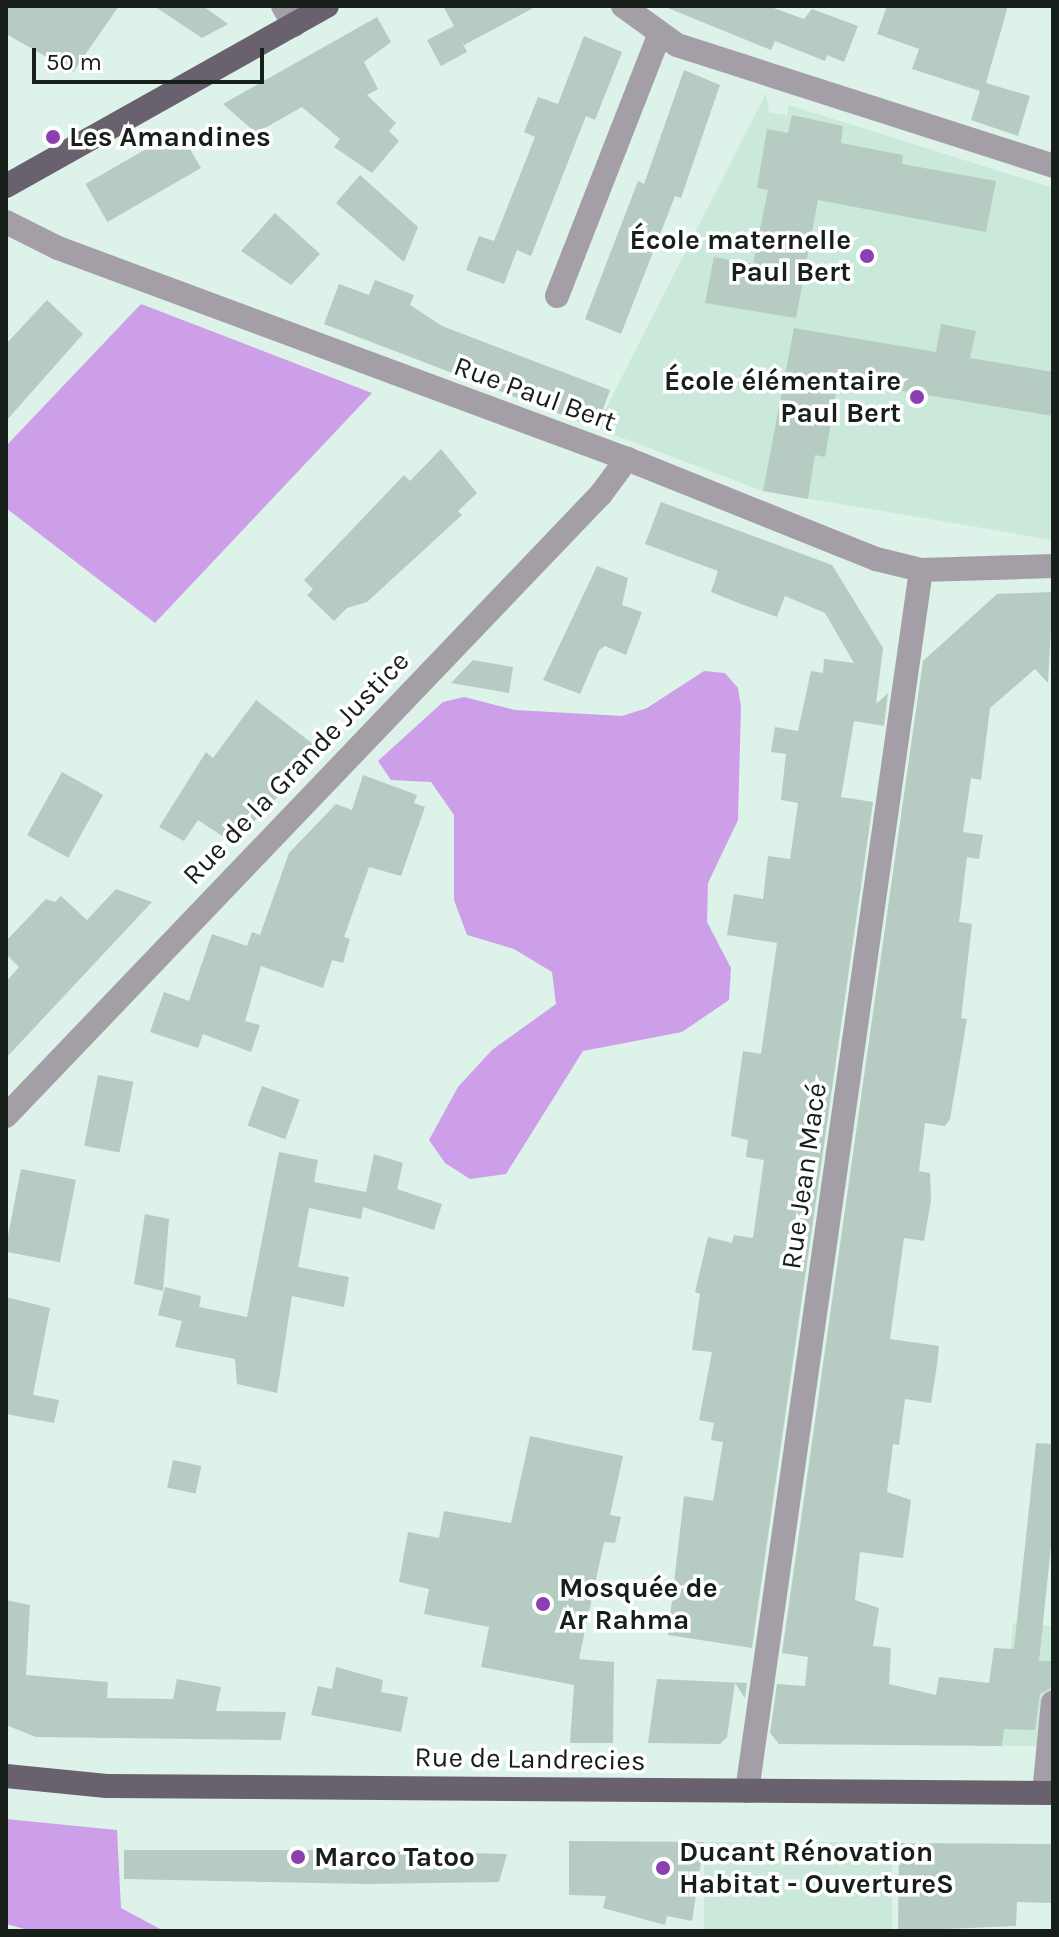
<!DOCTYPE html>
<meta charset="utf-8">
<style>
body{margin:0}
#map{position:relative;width:1059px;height:1937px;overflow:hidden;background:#ddf2e8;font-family:Karla,sans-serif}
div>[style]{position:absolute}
.built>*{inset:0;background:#cbe9db;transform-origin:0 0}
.forest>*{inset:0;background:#ce9fe9}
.building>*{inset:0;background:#b6cbc2;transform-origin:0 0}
.minor>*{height:24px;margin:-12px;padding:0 12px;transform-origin:12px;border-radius:12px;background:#a49fa7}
.major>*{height:24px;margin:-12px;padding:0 12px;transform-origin:12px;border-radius:12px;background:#69616d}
.dots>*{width:22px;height:22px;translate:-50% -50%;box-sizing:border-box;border:4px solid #fff;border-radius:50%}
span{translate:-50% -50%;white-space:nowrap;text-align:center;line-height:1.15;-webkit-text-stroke:7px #fff;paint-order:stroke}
.poi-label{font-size:28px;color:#171f1b;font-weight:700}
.left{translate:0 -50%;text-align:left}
.right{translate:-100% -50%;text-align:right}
.street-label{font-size:28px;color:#171f1b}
.frame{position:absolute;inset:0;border:8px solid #171f1b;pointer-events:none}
.scale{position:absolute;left:32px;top:48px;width:232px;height:36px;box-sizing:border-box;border:4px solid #171f1b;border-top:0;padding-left:10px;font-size:24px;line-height:28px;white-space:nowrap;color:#171f1b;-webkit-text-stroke:6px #fff;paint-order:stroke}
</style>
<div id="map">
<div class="built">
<i style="clip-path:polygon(766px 93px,769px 112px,787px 115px,789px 105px,1053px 188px,1053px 540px,763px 491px,596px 428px)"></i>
<i style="clip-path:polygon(1013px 1623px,1053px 1626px,1053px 1746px,1002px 1746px)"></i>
<i style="left:704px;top:1842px;width:188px;height:90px"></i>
</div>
<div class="forest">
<i style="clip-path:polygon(141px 304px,372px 393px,155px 623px,6px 508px,6px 446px)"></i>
<i style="clip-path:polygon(704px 671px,725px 673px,738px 688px,741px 707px,738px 820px,708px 883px,707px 922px,731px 968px,729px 1000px,682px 1032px,583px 1051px,506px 1174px,470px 1179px,445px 1163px,429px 1140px,458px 1087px,492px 1050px,556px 1004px,552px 972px,514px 949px,467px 935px,454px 900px,454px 815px,431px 782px,391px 780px,378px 761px,443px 702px,464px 697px,515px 710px,622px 716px,647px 708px)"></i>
<i style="clip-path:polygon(6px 1819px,117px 1830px,121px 1908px,164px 1931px,32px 1931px,6px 1924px)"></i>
</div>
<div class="building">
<i style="clip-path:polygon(6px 6px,119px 6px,73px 72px,6px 34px)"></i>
<i style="clip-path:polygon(154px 6px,203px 6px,228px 24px,202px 38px)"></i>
<i style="clip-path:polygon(443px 6px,537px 6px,464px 45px,458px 34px,467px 52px,441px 66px,427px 40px,454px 26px)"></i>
<i style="clip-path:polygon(663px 6px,768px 6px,804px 19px,812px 9px,858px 26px,844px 62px,827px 55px,825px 61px,775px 41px,771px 50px)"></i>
<i style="clip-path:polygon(887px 6px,1008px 6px,986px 83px,1030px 96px,1018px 136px,971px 120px,980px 91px,912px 69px,919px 49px,877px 34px)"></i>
<i style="clip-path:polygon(377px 17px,391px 42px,364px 62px,378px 89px,367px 95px,396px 123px,389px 131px,399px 141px,372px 173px,334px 147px,340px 139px,302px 107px,256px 133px,223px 104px)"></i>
<i style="clip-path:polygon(584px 36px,622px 52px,595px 120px,586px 116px,531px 256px,517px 250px,504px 284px,466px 270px,479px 236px,494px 241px,535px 137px,524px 132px,538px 97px,558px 104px)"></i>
<i style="clip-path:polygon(684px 70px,720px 85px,681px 198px,675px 196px,621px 334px,585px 319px,638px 181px,644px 184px)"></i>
<i style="clip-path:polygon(792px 115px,843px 126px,841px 143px,903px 155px,902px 164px,996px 181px,986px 232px,818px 200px,796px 318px,705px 303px,714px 257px,753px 264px,768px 190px,757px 188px,767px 129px,788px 133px)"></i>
<i style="left:179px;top:130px;width:44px;height:108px;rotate:60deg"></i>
<i style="clip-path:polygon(360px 175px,418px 227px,404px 262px,336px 203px)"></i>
<i style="clip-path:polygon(275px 213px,320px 254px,291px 285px,241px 251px)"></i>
<i style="clip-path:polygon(375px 280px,414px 295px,410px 305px,442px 326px,610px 390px,596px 428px,324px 324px,339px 284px,369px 295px)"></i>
<i style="clip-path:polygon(47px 300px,83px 334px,6px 421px,6px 344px)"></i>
<i style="clip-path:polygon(941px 324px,976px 331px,970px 358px,1053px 372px,1053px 416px,838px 380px,825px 457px,815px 455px,808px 499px,763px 491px,794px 328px,936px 352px)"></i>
<i style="clip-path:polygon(441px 449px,477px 493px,458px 511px,462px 515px,367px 602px,347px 608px,334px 621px,307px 595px,313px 589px,304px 580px,404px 475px,410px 481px)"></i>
<i style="clip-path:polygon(661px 502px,832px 565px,883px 648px,876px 704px,888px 693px,884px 726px,854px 721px,841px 797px,873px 802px,752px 1648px,668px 1635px,684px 1496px,713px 1501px,723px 1442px,711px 1440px,714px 1423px,699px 1420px,712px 1352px,692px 1350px,700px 1294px,695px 1292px,708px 1237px,732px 1243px,734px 1235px,753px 1238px,764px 1160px,746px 1157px,748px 1140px,731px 1136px,743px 1051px,761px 1054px,777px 943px,727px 935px,734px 894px,763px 899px,768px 856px,790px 859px,798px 803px,781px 800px,786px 754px,771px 752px,775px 727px,798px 731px,811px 671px,823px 673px,824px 659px,854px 663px,825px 613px,785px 596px,777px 617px,741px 604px,711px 592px,718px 571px,645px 544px)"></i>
<i style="clip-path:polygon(597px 566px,628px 578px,622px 605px,642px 612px,626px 655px,605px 646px,599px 650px,580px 694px,543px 680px)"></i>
<i style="clip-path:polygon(1053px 592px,1048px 683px,1035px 669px,990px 708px,981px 780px,971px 778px,963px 832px,983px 835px,979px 859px,967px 857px,959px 922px,972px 924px,961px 1018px,967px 1019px,950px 1119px,945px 1126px,925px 1123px,919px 1171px,930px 1173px,931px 1200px,924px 1241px,904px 1238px,890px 1339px,939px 1346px,937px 1365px,931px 1403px,905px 1399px,899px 1445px,893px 1444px,887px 1492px,911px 1500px,903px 1558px,860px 1552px,855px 1600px,879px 1608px,873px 1646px,891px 1648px,889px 1684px,936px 1695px,939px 1677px,989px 1683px,994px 1648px,1014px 1649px,1036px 1443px,1053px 1444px,1053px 1527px,1039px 1661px,1053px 1661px,1053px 1687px,1040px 1694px,1035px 1730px,1004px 1729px,1002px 1746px,779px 1744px,770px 1733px,777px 1684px,805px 1686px,808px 1657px,782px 1653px,923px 661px,997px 594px)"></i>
<i style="clip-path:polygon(473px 660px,513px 667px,509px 693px,451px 683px)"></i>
<i style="clip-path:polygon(256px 700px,322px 751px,233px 843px,198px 820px,184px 841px,159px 827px,206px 752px,213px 758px)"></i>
<i style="left:62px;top:772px;width:47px;height:72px;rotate:29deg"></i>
<i style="clip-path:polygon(363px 775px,417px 795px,414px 803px,425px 807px,401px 876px,369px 867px,344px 937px,350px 939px,343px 963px,332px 960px,323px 988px,261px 966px,245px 1021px,260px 1025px,251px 1052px,203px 1034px,198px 1048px,150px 1032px,164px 992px,189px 1001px,212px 934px,247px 946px,252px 932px,260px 935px,289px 853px,336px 804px,352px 810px)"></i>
<i style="clip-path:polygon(116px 889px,152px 902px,6px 1058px,6px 982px,19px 967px,6px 954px,6px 941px,46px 899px,55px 902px,61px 896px,87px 920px)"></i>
<i style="left:98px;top:1075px;width:36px;height:72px;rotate:11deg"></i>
<i style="left:262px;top:1086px;width:40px;height:42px;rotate:20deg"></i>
<i style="clip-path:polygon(279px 1152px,318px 1160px,314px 1182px,366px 1192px,374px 1154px,403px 1163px,397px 1189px,442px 1204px,434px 1230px,363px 1207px,361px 1219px,309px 1208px,298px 1267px,349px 1277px,344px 1307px,292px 1296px,277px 1393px,237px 1384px,235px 1359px,175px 1347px,182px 1321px,158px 1315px,165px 1287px,201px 1296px,199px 1307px,247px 1317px)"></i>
<i style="left:21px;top:1169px;width:56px;height:84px;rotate:11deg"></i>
<i style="clip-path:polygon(145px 1214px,169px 1219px,163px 1291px,134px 1284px)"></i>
<i style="clip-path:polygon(6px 1297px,50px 1308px,33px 1395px,59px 1400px,54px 1423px,6px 1414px)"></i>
<i style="clip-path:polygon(530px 1436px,623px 1456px,610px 1515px,621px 1517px,615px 1543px,604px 1542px,579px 1659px,614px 1662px,613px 1743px,570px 1743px,574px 1685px,481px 1667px,489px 1627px,424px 1614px,429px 1589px,399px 1582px,408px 1532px,439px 1538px,444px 1511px,511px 1523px)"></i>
<i style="left:173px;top:1460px;width:29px;height:28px;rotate:12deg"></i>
<i style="clip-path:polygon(6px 1600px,30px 1605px,26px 1675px,108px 1682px,107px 1698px,173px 1699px,177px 1679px,221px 1687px,216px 1711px,286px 1712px,281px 1740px,36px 1737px,6px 1725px)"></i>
<i style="clip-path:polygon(336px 1667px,383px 1680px,381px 1692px,408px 1697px,401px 1732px,311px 1715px,318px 1686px,332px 1689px)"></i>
<i style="clip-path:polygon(657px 1679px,747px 1683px,745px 1698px,735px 1683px,727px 1737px,720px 1744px,648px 1743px)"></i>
<i style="clip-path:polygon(569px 1841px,704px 1842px,692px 1921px,667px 1916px,665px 1925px,603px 1908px,606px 1896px,569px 1895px)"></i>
<i style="clip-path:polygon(899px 1843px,1053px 1844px,1053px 1903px,1017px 1902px,1016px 1926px,898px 1931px)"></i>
<i style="clip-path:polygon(124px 1850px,341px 1850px,507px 1854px,499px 1882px,369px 1884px,124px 1879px)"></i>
</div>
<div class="minor">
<i style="left:283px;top:6px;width:22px;rotate:60deg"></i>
<i style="left:623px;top:6px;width:67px;rotate:35.8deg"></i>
<i style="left:677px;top:45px;width:395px;rotate:17.8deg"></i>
<i style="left:6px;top:222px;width:58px;rotate:26.6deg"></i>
<i style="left:58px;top:248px;width:607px;rotate:20.35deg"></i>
<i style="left:627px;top:459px;width:268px;rotate:21.9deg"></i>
<i style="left:876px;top:559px;width:46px;rotate:13.7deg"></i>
<i style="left:921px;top:570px;width:132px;rotate:-1.7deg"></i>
<i style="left:557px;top:296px;width:279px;rotate:-68.6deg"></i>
<i style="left:6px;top:1116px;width:861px;rotate:-46.27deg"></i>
<i style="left:601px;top:494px;width:44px;rotate:-53.4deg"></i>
<i style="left:747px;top:1791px;width:1233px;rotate:-81.89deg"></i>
<i style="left:1044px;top:1793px;width:91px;rotate:-84.4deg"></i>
</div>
<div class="major">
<i style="left:6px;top:186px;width:368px;rotate:-29.3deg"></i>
<i style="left:6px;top:1776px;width:101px;rotate:5.7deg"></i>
<i style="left:107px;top:1786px;width:946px;rotate:0.42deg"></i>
</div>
<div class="dots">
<i style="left:53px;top:137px;background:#8b3fb0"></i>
<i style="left:867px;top:256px;background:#8b3fb0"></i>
<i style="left:917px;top:397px;background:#8b3fb0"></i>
<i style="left:543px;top:1604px;background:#8b3fb0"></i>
<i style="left:298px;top:1857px;background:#8b3fb0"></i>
<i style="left:663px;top:1868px;background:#8b3fb0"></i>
</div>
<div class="poi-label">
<span class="left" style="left:69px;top:137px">Les Amandines</span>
<span class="right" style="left:851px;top:256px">École maternelle<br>Paul Bert</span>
<span class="right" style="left:901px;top:397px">École élémentaire<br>Paul Bert</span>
<span class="left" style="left:559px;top:1604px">Mosquée de<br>Ar Rahma</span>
<span class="left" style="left:679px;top:1868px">Ducant Rénovation<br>Habitat - OuvertureS</span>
<span class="left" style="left:314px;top:1857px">Marco Tatoo</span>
</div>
<div class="street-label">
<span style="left:535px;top:394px;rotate:20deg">Rue Paul Bert</span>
<span style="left:296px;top:768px;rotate:-46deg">Rue de la Grande Justice</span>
<span style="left:804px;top:1176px;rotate:-82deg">Rue Jean Macé</span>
<span style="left:530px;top:1759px;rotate:1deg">Rue de Landrecies</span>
</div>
<div class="frame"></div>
<div class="scale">50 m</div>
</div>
